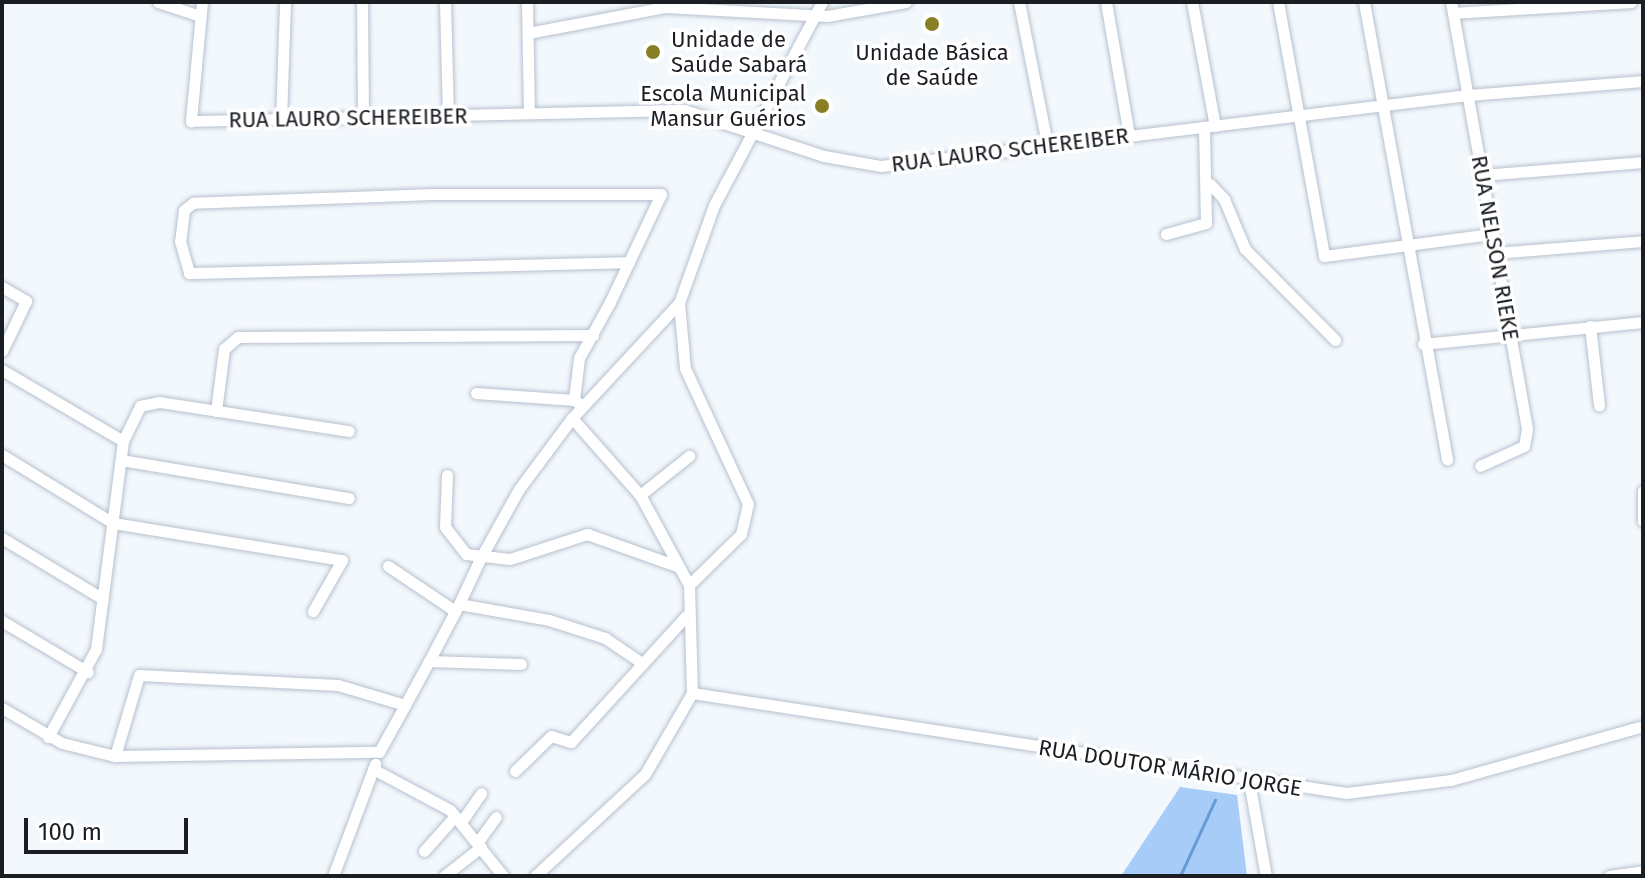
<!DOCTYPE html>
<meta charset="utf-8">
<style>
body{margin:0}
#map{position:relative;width:1645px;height:878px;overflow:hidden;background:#f3f8fd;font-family:"Fira Sans",sans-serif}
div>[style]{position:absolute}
.green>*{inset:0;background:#a7ccf8}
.stream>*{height:3px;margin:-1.5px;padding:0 1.5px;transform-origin:1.5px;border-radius:1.5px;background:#669bd8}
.roads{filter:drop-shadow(0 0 2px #b6c1ce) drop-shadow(0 0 2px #b6c1ce)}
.minor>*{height:11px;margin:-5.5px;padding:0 5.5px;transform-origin:5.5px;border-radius:5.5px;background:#fff}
.dots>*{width:22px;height:22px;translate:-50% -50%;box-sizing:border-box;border:4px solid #fff;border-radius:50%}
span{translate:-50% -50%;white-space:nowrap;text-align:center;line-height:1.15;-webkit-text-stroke:7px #fff;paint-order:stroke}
.poi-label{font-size:22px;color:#1a1e23}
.left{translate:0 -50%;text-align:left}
.right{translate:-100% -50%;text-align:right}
.street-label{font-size:22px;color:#1a1e23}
.frame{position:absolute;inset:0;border:4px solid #1a1e23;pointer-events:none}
.scale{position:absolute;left:24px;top:818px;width:164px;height:36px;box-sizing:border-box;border:4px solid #1a1e23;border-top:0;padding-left:10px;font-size:24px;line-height:28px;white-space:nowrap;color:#1a1e23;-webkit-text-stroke:6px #fff;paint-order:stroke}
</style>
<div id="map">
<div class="green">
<i style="clip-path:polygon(1180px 787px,1237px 795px,1247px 876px,1121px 876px)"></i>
</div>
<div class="stream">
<i style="left:1180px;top:876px;width:84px;rotate:-65.3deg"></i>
</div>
<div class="roads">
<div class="minor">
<i style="left:158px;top:2px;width:44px;rotate:18.4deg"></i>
<i style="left:202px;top:2px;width:120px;rotate:95.3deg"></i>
<i style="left:191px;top:121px;width:493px;rotate:-1.3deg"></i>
<i style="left:684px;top:110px;width:147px;rotate:18.2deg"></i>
<i style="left:824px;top:156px;width:58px;rotate:10deg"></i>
<i style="left:881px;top:166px;width:591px;rotate:-6.9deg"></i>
<i style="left:1468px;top:95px;width:176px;rotate:-4.6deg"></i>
<i style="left:362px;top:2px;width:115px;rotate:89.5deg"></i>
<i style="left:445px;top:2px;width:113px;rotate:88.5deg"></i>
<i style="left:527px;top:2px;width:111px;rotate:89deg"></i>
<i style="left:1019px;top:2px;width:145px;rotate:78.8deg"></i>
<i style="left:1106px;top:2px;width:135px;rotate:80.2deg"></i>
<i style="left:1192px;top:2px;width:126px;rotate:79.5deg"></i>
<i style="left:1278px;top:2px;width:258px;rotate:79.7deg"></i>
<i style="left:1324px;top:256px;width:169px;rotate:-7.5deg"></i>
<i style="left:1364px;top:2px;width:465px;rotate:79.7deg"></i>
<i style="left:1451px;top:2px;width:434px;rotate:79.9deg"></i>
<i style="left:1527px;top:429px;width:17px;rotate:100deg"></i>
<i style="left:1524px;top:446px;width:48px;rotate:155.6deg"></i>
<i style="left:1453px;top:13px;width:178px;rotate:-3.5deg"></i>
<i style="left:528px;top:33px;width:139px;rotate:-10.7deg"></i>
<i style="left:665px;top:7px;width:162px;rotate:3.2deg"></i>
<i style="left:827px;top:16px;width:80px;rotate:-10deg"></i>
<i style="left:281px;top:119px;width:117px;rotate:-88deg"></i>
<i style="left:1482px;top:175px;width:162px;rotate:-4.6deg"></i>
<i style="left:1210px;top:184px;width:21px;rotate:47deg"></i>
<i style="left:1224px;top:199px;width:54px;rotate:67.2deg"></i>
<i style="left:1245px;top:249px;width:128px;rotate:45.3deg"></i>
<i style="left:1166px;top:234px;width:41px;rotate:-15.4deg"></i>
<i style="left:1206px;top:223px;width:96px;rotate:-91.2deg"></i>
<i style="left:1495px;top:253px;width:148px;rotate:-4.6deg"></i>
<i style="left:2px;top:287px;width:28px;rotate:30deg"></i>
<i style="left:26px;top:301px;width:55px;rotate:115.6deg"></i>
<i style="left:1590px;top:326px;width:80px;rotate:83.5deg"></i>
<i style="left:1423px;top:344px;width:221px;rotate:-5.7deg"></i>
<i style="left:2px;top:370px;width:140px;rotate:30.4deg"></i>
<i style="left:476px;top:393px;width:98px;rotate:4.1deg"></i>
<i style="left:583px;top:406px;width:11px;rotate:-146deg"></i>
<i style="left:574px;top:400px;width:42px;rotate:-83.2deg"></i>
<i style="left:579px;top:358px;width:64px;rotate:-61deg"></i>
<i style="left:610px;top:302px;width:119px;rotate:-64.7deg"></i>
<i style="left:661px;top:194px;width:228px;rotate:180deg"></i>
<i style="left:433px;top:194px;width:240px;rotate:177.9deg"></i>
<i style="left:193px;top:203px;width:11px;rotate:142deg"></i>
<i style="left:184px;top:210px;width:31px;rotate:97deg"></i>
<i style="left:180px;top:241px;width:33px;rotate:74deg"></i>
<i style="left:189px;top:273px;width:440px;rotate:-1.4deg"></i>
<i style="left:216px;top:411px;width:63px;rotate:-82.6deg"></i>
<i style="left:224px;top:349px;width:18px;rotate:-41deg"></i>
<i style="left:238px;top:337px;width:355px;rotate:-0.3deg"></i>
<i style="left:572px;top:418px;width:103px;rotate:48.6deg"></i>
<i style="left:640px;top:495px;width:102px;rotate:61.4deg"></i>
<i style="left:2px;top:455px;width:130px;rotate:31.5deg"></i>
<i style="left:113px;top:523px;width:232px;rotate:9.2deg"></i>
<i style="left:342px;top:560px;width:59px;rotate:119.6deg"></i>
<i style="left:121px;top:460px;width:231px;rotate:9.5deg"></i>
<i style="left:447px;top:475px;width:52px;rotate:92.2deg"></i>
<i style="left:445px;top:527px;width:34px;rotate:52deg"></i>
<i style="left:466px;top:554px;width:44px;rotate:6.5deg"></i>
<i style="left:510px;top:559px;width:81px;rotate:-18deg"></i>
<i style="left:587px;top:534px;width:96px;rotate:19.6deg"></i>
<i style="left:1643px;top:491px;width:30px;rotate:90deg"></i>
<i style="left:640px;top:495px;width:63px;rotate:-38.5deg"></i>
<i style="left:2px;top:538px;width:118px;rotate:31.1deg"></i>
<i style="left:388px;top:566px;width:81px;rotate:33.9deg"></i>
<i style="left:459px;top:604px;width:91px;rotate:10.1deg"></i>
<i style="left:549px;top:620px;width:59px;rotate:17.8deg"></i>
<i style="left:605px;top:638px;width:41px;rotate:34.1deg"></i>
<i style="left:2px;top:621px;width:100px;rotate:30.7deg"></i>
<i style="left:429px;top:661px;width:92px;rotate:1.9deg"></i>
<i style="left:692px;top:693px;width:662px;rotate:8.69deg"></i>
<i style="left:1346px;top:793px;width:106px;rotate:-7.1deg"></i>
<i style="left:1451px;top:780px;width:199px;rotate:-15.7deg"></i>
<i style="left:405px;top:705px;width:70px;rotate:-163.4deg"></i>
<i style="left:338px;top:685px;width:199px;rotate:-177.1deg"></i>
<i style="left:139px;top:675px;width:84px;rotate:106.5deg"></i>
<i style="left:115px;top:756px;width:264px;rotate:-0.9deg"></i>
<i style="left:379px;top:752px;width:54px;rotate:-61deg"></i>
<i style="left:405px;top:705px;width:50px;rotate:-61.4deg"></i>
<i style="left:429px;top:661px;width:64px;rotate:-62.2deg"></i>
<i style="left:459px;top:604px;width:50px;rotate:-65deg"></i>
<i style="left:480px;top:559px;width:80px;rotate:-60.9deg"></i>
<i style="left:519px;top:489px;width:89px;rotate:-53.3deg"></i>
<i style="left:572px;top:418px;width:157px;rotate:-47.1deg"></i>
<i style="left:2px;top:708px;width:69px;rotate:30.3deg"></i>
<i style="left:62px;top:743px;width:55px;rotate:13.8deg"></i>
<i style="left:48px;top:737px;width:100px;rotate:-61.4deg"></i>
<i style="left:96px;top:649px;width:210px;rotate:-82.6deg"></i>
<i style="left:123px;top:441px;width:39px;rotate:-64deg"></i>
<i style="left:140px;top:406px;width:19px;rotate:-12deg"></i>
<i style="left:159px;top:402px;width:192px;rotate:8.7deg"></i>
<i style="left:373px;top:769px;width:87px;rotate:28deg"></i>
<i style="left:450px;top:810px;width:85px;rotate:51.2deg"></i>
<i style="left:515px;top:771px;width:50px;rotate:-44.2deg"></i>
<i style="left:551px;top:736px;width:21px;rotate:17deg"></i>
<i style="left:571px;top:742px;width:171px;rotate:-47.6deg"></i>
<i style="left:1249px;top:781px;width:97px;rotate:79.9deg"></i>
<i style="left:461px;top:822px;width:35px;rotate:-55deg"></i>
<i style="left:477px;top:843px;width:32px;rotate:-54deg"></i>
<i style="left:424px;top:851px;width:47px;rotate:-48.5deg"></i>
<i style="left:333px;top:876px;width:120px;rotate:-69.4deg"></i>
<i style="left:444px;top:876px;width:47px;rotate:-38.1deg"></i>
<i style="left:535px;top:876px;width:150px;rotate:-42.8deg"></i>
<i style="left:645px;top:774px;width:94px;rotate:-59.9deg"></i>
<i style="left:692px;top:693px;width:108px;rotate:-91.6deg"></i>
<i style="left:689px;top:585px;width:73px;rotate:-44.4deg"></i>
<i style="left:741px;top:534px;width:31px;rotate:-77deg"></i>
<i style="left:748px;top:504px;width:150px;rotate:-114.9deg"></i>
<i style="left:685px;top:368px;width:65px;rotate:-95.3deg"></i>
<i style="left:679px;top:303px;width:104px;rotate:-70.3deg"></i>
<i style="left:714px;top:205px;width:230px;rotate:-62deg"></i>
<i style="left:1609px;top:876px;width:34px;rotate:-8deg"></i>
</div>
</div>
<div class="dots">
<i style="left:932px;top:24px;background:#887f25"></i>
<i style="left:653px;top:52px;background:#887f25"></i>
<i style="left:822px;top:106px;background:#887f25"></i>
</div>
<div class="poi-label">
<span class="left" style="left:671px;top:52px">Unidade de<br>Saúde Sabará</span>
<span style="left:932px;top:65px">Unidade Básica<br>de Saúde</span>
<span class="right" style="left:806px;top:106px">Escola Municipal<br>Mansur Guérios</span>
</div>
<div class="street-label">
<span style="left:348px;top:118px;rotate:-1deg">RUA LAURO SCHEREIBER</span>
<span style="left:1010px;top:150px;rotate:-7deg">RUA LAURO SCHEREIBER</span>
<span style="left:1495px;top:248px;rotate:80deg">RUA NELSON RIEKE</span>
<span style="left:1170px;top:768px;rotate:9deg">RUA DOUTOR MÁRIO JORGE</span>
</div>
<div class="frame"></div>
<div class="scale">100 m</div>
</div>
